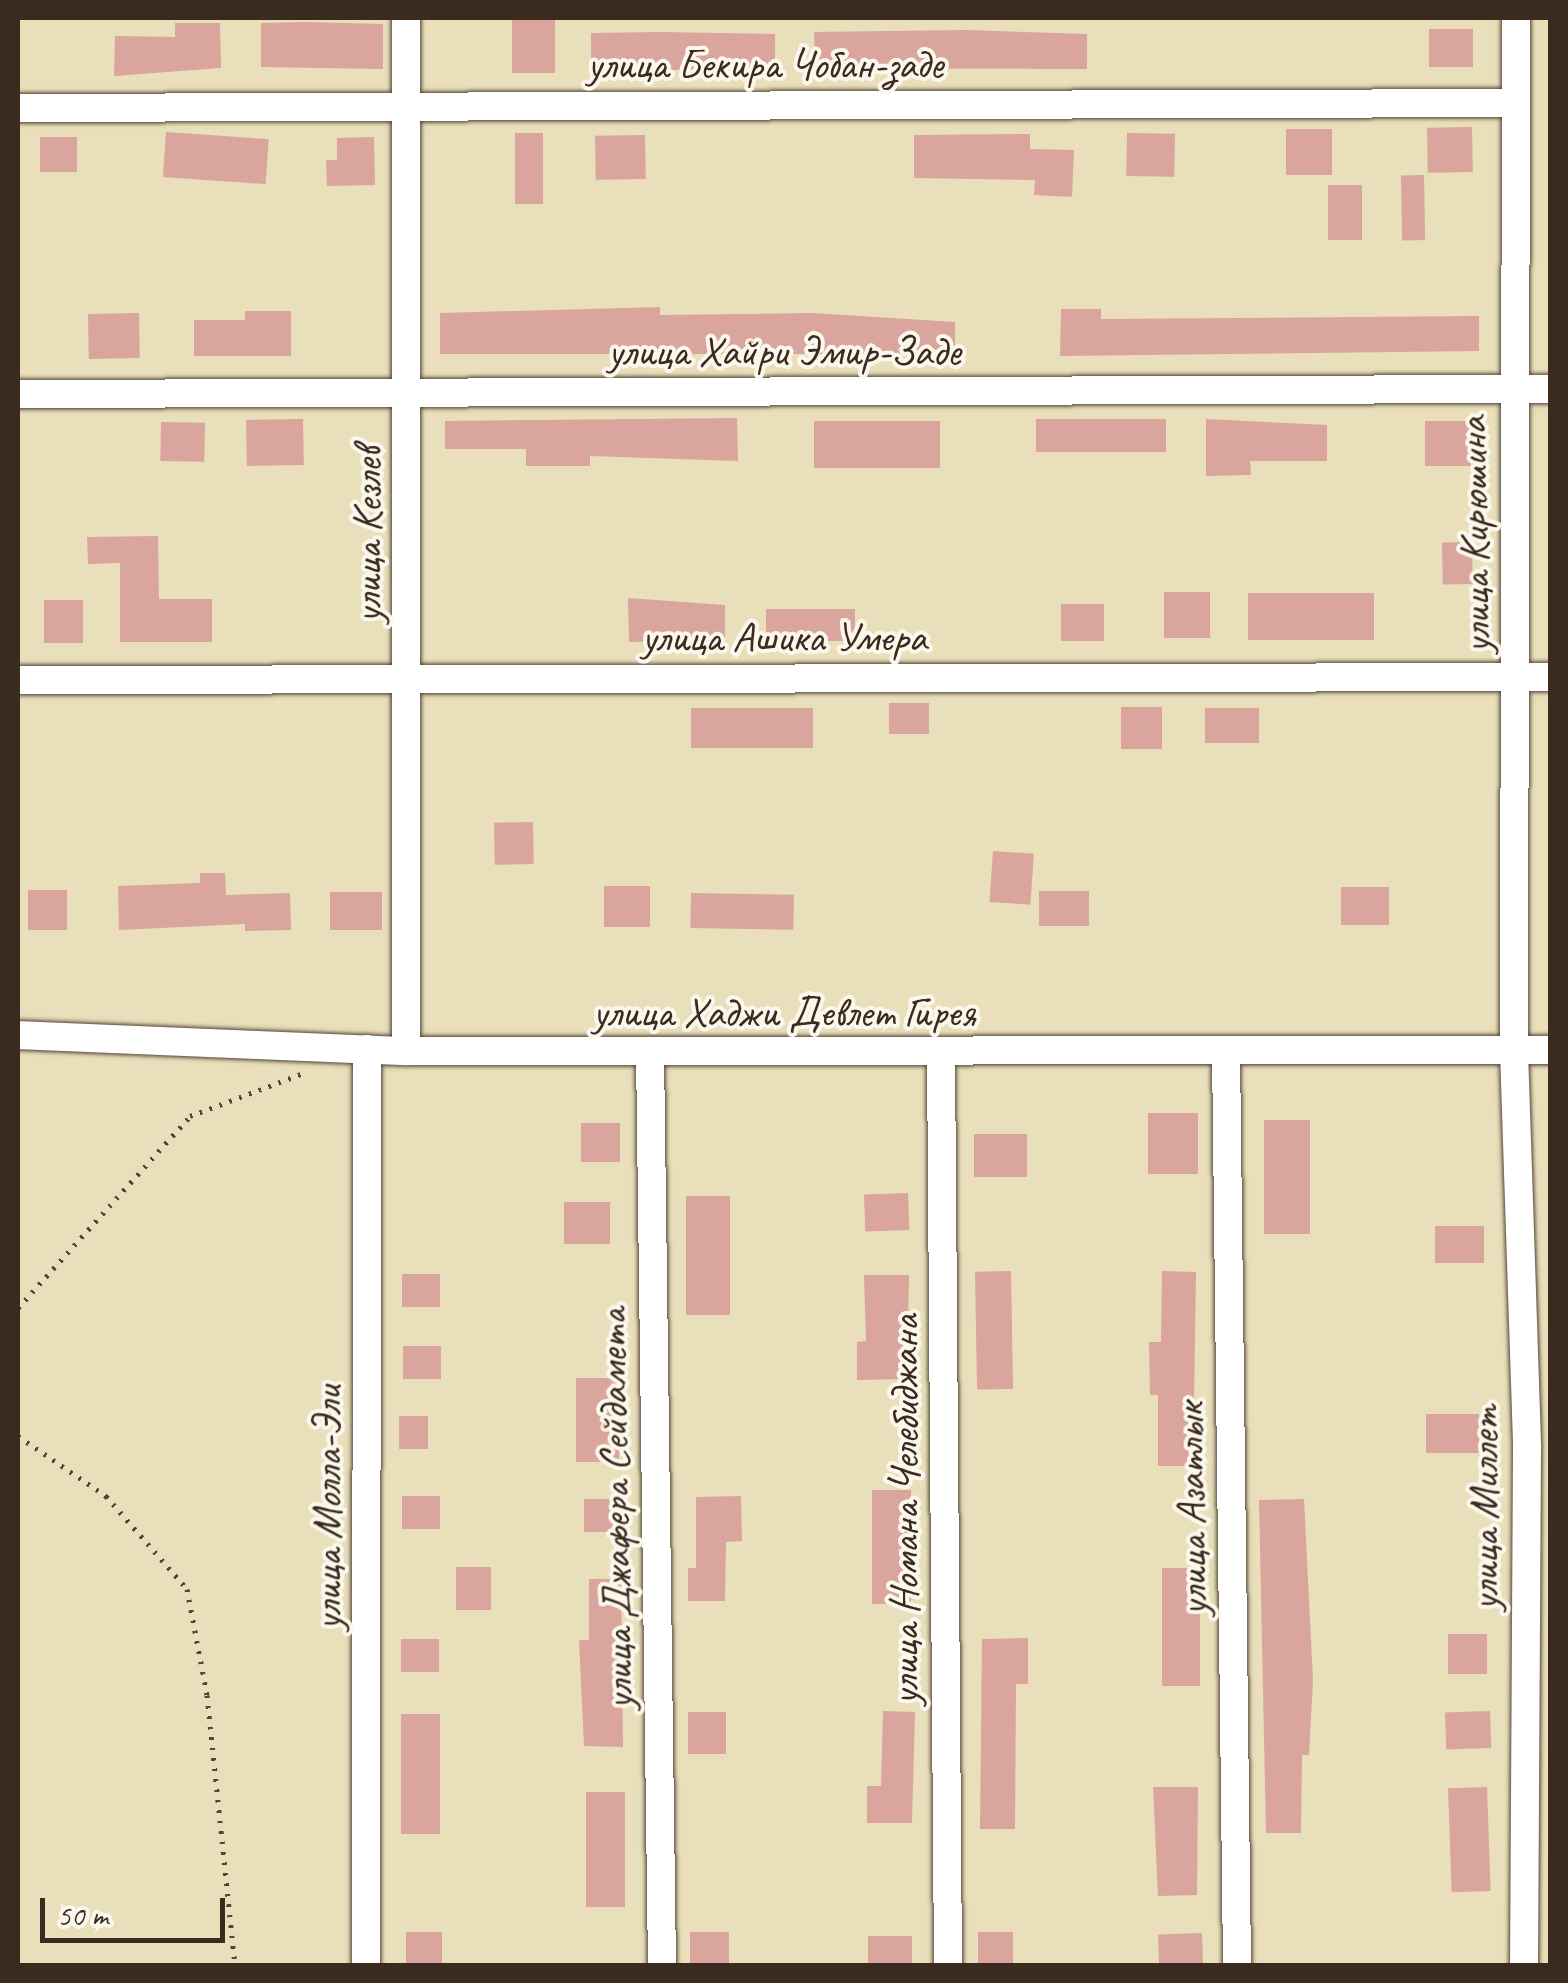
<!DOCTYPE html>
<meta charset="utf-8">
<style>
body{margin:0}
#map{position:relative;width:1568px;height:1983px;overflow:hidden;background:#e9dfbb;font-family:Caveat,sans-serif}
div>[style]{position:absolute}
.building>*{inset:0;background:#d9a59d;transform-origin:0 0}
.path>*{height:5px;margin-top:-2.5px;transform-origin:0;background:repeating-linear-gradient(90deg,#554536 0 2.5px,transparent 0 10.5px)}
.roads{filter:drop-shadow(0 0 2px #554536) drop-shadow(0 0 2px #554536)}
.minor>*{height:28px;margin:-14px;padding:0 14px;transform-origin:14px;border-radius:14px;background:#fff}
span{translate:-50% -50%;white-space:nowrap;text-align:center;line-height:1.15;-webkit-text-stroke:8px #fbf7ec;paint-order:stroke}
.street-label{font-size:42px;color:#3b2a1e}
.frame{position:absolute;inset:0;border:20px solid #3b2a1e;pointer-events:none}
.scale{position:absolute;left:40px;top:1898px;width:185px;height:45px;box-sizing:border-box;border:5px solid #3b2a1e;border-top:0;padding-left:12px;font-size:30px;line-height:35px;white-space:nowrap;color:#3b2a1e;-webkit-text-stroke:8px #fbf7ec;paint-order:stroke}
</style>
<div id="map">
<div class="building">
<i style="left:512px;top:20px;width:43px;height:53px"></i>
<i style="clip-path:polygon(306px 22px,383px 24px,383px 69px,261px 67px,261px 23px)"></i>
<i style="clip-path:polygon(175px 23px,220px 23px,221px 68px,114px 76px,115px 36px,175px 37px)"></i>
<i style="left:1429px;top:29px;width:44px;height:38px"></i>
<i style="clip-path:polygon(966px 30px,1087px 34px,1087px 69px,815px 68px,814px 32px)"></i>
<i style="clip-path:polygon(660px 32px,775px 34px,775px 71px,591px 69px,591px 33px)"></i>
<i style="left:1472px;top:127px;width:45px;height:45px;rotate:89deg"></i>
<i style="left:1332px;top:129px;width:46px;height:46px;rotate:90deg"></i>
<i style="left:166px;top:132px;width:103px;height:45px;rotate:4deg"></i>
<i style="left:515px;top:133px;width:28px;height:71px"></i>
<i style="left:1127px;top:133px;width:48px;height:43px;rotate:1deg"></i>
<i style="clip-path:polygon(1030px 134px,1030px 149px,1074px 150px,1072px 197px,1034px 195px,1035px 180px,914px 178px,914px 135px)"></i>
<i style="left:645px;top:135px;width:44px;height:50px;rotate:89deg"></i>
<i style="left:40px;top:137px;width:37px;height:35px"></i>
<i style="clip-path:polygon(374px 137px,375px 185px,327px 186px,326px 160px,337px 160px,337px 138px)"></i>
<i style="left:1424px;top:175px;width:65px;height:23px;rotate:89deg"></i>
<i style="left:1328px;top:185px;width:34px;height:55px"></i>
<i style="clip-path:polygon(660px 307px,660px 315px,812px 313px,955px 322px,955px 354px,440px 354px,440px 313px)"></i>
<i style="clip-path:polygon(1061px 309px,1101px 309px,1101px 319px,1479px 316px,1479px 351px,1060px 356px)"></i>
<i style="clip-path:polygon(245px 311px,291px 311px,291px 356px,194px 356px,194px 320px,245px 320px)"></i>
<i style="left:139px;top:313px;width:45px;height:51px;rotate:89deg"></i>
<i style="clip-path:polygon(737px 418px,738px 461px,590px 456px,590px 466px,526px 466px,526px 449px,445px 449px,445px 421px)"></i>
<i style="left:303px;top:419px;width:46px;height:57px;rotate:89deg"></i>
<i style="left:1166px;top:419px;width:33px;height:130px;rotate:90deg"></i>
<i style="clip-path:polygon(1206px 419px,1327px 425px,1327px 461px,1250px 461px,1251px 475px,1206px 476px)"></i>
<i style="left:814px;top:421px;width:126px;height:47px"></i>
<i style="left:1425px;top:421px;width:46px;height:45px"></i>
<i style="left:161px;top:422px;width:44px;height:39px;rotate:1deg"></i>
<i style="clip-path:polygon(158px 536px,159px 599px,212px 599px,212px 642px,120px 642px,120px 563px,88px 564px,87px 537px)"></i>
<i style="left:1472px;top:542px;width:42px;height:30px;rotate:89deg"></i>
<i style="left:1164px;top:592px;width:46px;height:46px"></i>
<i style="left:1248px;top:593px;width:126px;height:47px"></i>
<i style="clip-path:polygon(628px 598px,725px 605px,725px 640px,629px 642px)"></i>
<i style="left:44px;top:600px;width:39px;height:43px"></i>
<i style="left:1061px;top:604px;width:43px;height:37px"></i>
<i style="left:766px;top:609px;width:89px;height:32px"></i>
<i style="left:929px;top:703px;width:31px;height:40px;rotate:90deg"></i>
<i style="left:1121px;top:707px;width:41px;height:42px"></i>
<i style="left:691px;top:708px;width:122px;height:40px"></i>
<i style="left:1205px;top:708px;width:54px;height:35px"></i>
<i style="left:533px;top:822px;width:42px;height:39px;rotate:89deg"></i>
<i style="left:993px;top:851px;width:41px;height:51px;rotate:4deg"></i>
<i style="clip-path:polygon(200px 873px,225px 873px,226px 895px,290px 893px,291px 930px,245px 931px,245px 924px,119px 930px,118px 886px,200px 883px)"></i>
<i style="left:604px;top:886px;width:46px;height:41px"></i>
<i style="left:1341px;top:887px;width:48px;height:38px"></i>
<i style="left:28px;top:890px;width:39px;height:40px"></i>
<i style="left:1039px;top:891px;width:50px;height:35px"></i>
<i style="left:330px;top:892px;width:52px;height:38px"></i>
<i style="left:691px;top:893px;width:103px;height:35px;rotate:1deg"></i>
<i style="left:1198px;top:1113px;width:61px;height:50px;rotate:90deg"></i>
<i style="left:1264px;top:1120px;width:46px;height:114px"></i>
<i style="left:581px;top:1123px;width:39px;height:39px"></i>
<i style="left:974px;top:1134px;width:53px;height:43px"></i>
<i style="left:908px;top:1193px;width:37px;height:44px;rotate:88deg"></i>
<i style="left:686px;top:1196px;width:44px;height:119px"></i>
<i style="left:610px;top:1202px;width:42px;height:46px;rotate:90deg"></i>
<i style="left:1435px;top:1226px;width:49px;height:37px"></i>
<i style="left:1011px;top:1271px;width:118px;height:36px;rotate:89deg"></i>
<i style="clip-path:polygon(1162px 1271px,1196px 1272px,1193px 1466px,1158px 1466px,1158px 1395px,1150px 1395px,1149px 1342px,1161px 1342px)"></i>
<i style="left:402px;top:1274px;width:38px;height:33px"></i>
<i style="clip-path:polygon(864px 1275px,909px 1275px,907px 1379px,857px 1380px,857px 1342px,866px 1341px)"></i>
<i style="left:403px;top:1346px;width:38px;height:33px"></i>
<i style="left:576px;top:1378px;width:43px;height:84px"></i>
<i style="left:1426px;top:1414px;width:53px;height:39px"></i>
<i style="left:428px;top:1416px;width:33px;height:29px;rotate:90deg"></i>
<i style="left:872px;top:1490px;width:39px;height:114px"></i>
<i style="left:402px;top:1496px;width:38px;height:33px"></i>
<i style="clip-path:polygon(741px 1496px,742px 1541px,726px 1542px,725px 1601px,688px 1601px,688px 1568px,696px 1568px,696px 1497px)"></i>
<i style="left:584px;top:1499px;width:38px;height:33px"></i>
<i style="clip-path:polygon(1304px 1499px,1313px 1680px,1309px 1755px,1302px 1755px,1301px 1833px,1266px 1833px,1259px 1500px)"></i>
<i style="left:456px;top:1567px;width:35px;height:43px"></i>
<i style="left:1200px;top:1568px;width:118px;height:38px;rotate:90deg"></i>
<i style="clip-path:polygon(589px 1579px,621px 1579px,623px 1747px,584px 1746px,579px 1640px,589px 1640px)"></i>
<i style="left:1487px;top:1634px;width:40px;height:39px;rotate:90deg"></i>
<i style="clip-path:polygon(1028px 1638px,1028px 1684px,1016px 1684px,1015px 1829px,980px 1829px,982px 1639px)"></i>
<i style="left:401px;top:1639px;width:38px;height:33px"></i>
<i style="clip-path:polygon(883px 1711px,915px 1712px,912px 1823px,867px 1823px,867px 1786px,881px 1786px)"></i>
<i style="left:1490px;top:1711px;width:37px;height:45px;rotate:88deg"></i>
<i style="left:688px;top:1712px;width:38px;height:42px"></i>
<i style="left:401px;top:1714px;width:39px;height:120px"></i>
<i style="clip-path:polygon(1153px 1787px,1198px 1787px,1197px 1895px,1158px 1896px)"></i>
<i style="left:1487px;top:1787px;width:104px;height:39px;rotate:88deg"></i>
<i style="left:586px;top:1792px;width:39px;height:115px"></i>
<i style="left:406px;top:1932px;width:36px;height:34px"></i>
<i style="left:690px;top:1932px;width:39px;height:34px"></i>
<i style="left:978px;top:1932px;width:35px;height:34px"></i>
<i style="left:1202px;top:1933px;width:33px;height:44px;rotate:88deg"></i>
<i style="left:912px;top:1936px;width:30px;height:44px;rotate:90deg"></i>
</div>
<div class="path">
<i style="left:18px;top:1308px;width:258px;rotate:-48.1deg"></i>
<i style="left:190px;top:1116px;width:119px;rotate:-20.7deg"></i>
<i style="left:18px;top:1436px;width:107px;rotate:34.3deg"></i>
<i style="left:106px;top:1496px;width:123px;rotate:48.9deg"></i>
<i style="left:187px;top:1589px;width:108px;rotate:79.3deg"></i>
<i style="left:207px;top:1695px;width:272px;rotate:84.1deg"></i>
</div>
<div class="roads">
<div class="minor">
<i style="left:1516px;top:18px;width:1033px;rotate:90.11deg"></i>
<i style="left:1514px;top:1051px;width:398px;rotate:88.1deg"></i>
<i style="left:1527px;top:1449px;width:517px;rotate:90.33deg"></i>
<i style="left:18px;top:108px;width:1495px;rotate:-0.19deg"></i>
<i style="left:18px;top:394px;width:1532px;rotate:-0.19deg"></i>
<i style="left:18px;top:680px;width:1532px;rotate:-0.11deg"></i>
<i style="left:18px;top:1035px;width:388px;rotate:2.4deg"></i>
<i style="left:406px;top:1051px;width:1144px;rotate:-0.05deg"></i>
<i style="left:406px;top:1051px;width:1033px;rotate:-90deg"></i>
<i style="left:650px;top:1051px;width:915px;rotate:89.25deg"></i>
<i style="left:1226px;top:1051px;width:915px;rotate:89.31deg"></i>
<i style="left:941px;top:1055px;width:911px;rotate:89.56deg"></i>
<i style="left:366px;top:1966px;width:917px;rotate:-89.94deg"></i>
</div>
</div>
<div class="street-label">
<span style="left:765px;top:65px">улица Бекира Чобан-заде</span>
<span style="left:784px;top:352px">улица Хайри Эмир-Заде</span>
<span style="left:368px;top:535px;rotate:-90deg">улица Кезлев</span>
<span style="left:1475px;top:535px;rotate:-91deg">улица Кирюшина</span>
<span style="left:784px;top:638px">улица Ашика Умера</span>
<span style="left:784px;top:1013px">улица Хаджи Девлет Гирея</span>
<span style="left:328px;top:1508px;rotate:-90deg">улица Молла-Эли</span>
<span style="left:1485px;top:1508px;rotate:-90deg">улица Миллет</span>
<span style="left:616px;top:1509px;rotate:-91deg">улица Джафера Сейдамета</span>
<span style="left:1192px;top:1509px;rotate:-91deg">улица Азатлык</span>
<span style="left:905px;top:1510px;rotate:-90deg">улица Номана Челебиджана</span>
</div>
<div class="frame"></div>
<div class="scale">50 m</div>
</div>
